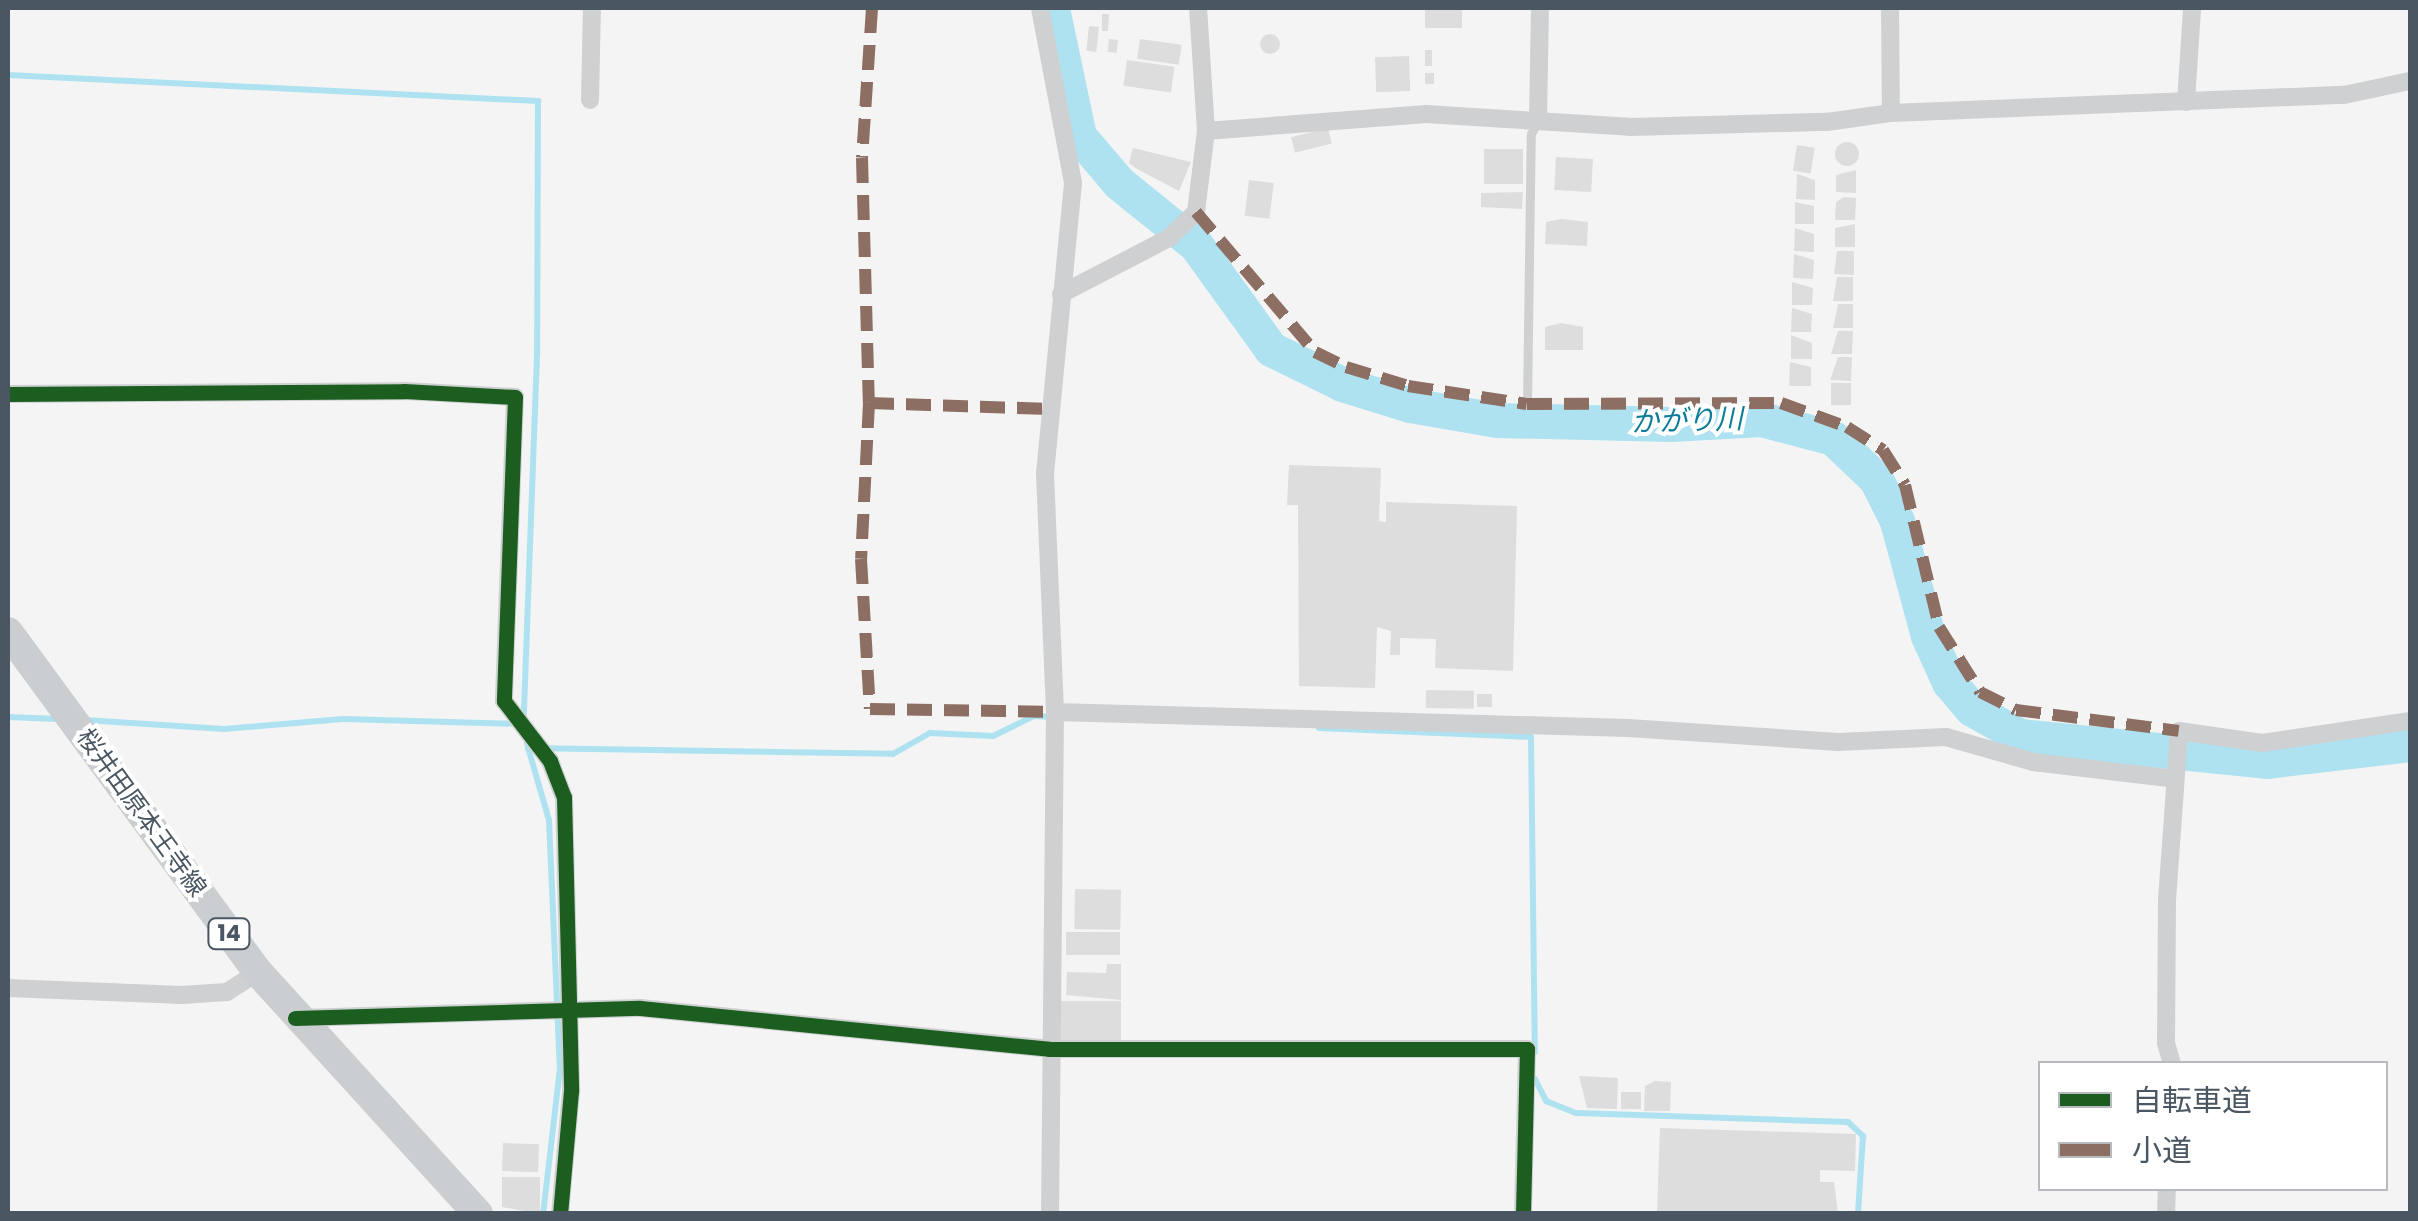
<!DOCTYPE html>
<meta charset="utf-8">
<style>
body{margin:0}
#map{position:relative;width:2418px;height:1221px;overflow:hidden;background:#f4f4f4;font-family:Poppins,"Noto Sans JP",sans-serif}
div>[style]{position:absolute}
.stream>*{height:6px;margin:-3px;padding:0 3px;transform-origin:3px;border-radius:3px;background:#aee2f0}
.river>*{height:35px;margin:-17.5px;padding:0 17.5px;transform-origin:17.5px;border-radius:17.5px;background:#aee2f0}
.building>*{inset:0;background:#ddddde;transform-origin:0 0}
.round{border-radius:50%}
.lane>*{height:9px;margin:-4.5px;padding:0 4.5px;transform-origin:4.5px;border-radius:4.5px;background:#ced0d2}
.street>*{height:18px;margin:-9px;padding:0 9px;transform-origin:9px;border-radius:9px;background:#ced0d2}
.primary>*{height:30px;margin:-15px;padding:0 15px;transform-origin:15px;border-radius:15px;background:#caced1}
.quiet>*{height:12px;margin-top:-6px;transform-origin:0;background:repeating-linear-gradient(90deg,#8d6e63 0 25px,transparent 0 37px)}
.cycleway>*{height:15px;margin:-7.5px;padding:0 7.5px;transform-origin:7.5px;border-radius:7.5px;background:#1b5e20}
span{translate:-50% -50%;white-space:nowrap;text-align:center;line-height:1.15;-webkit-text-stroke:8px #fff;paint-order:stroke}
.shield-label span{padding:2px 8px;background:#fff;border:2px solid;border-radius:8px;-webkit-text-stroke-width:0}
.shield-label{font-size:22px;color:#4a5661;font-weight:700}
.street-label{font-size:25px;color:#4a5661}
.water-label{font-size:28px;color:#0c7c9b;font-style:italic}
.frame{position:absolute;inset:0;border:10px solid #4a5661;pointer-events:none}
.legend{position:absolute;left:2038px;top:1061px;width:350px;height:130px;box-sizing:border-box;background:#fff;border:2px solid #b7bbc0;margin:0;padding:12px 18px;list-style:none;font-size:30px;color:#4a5661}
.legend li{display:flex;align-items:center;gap:20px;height:50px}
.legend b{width:50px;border:2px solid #b7bbc0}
</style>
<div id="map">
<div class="stream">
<i style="left:8px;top:75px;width:531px;rotate:2.81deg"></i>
<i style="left:538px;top:101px;width:254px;rotate:90.2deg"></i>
<i style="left:537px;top:355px;width:362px;rotate:92.1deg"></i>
<i style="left:8px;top:717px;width:50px;rotate:2.3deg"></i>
<i style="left:85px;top:720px;width:139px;rotate:3.7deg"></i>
<i style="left:224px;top:729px;width:119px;rotate:-4.8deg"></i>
<i style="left:343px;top:719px;width:174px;rotate:1.6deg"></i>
<i style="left:1319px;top:728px;width:212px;rotate:2.4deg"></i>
<i style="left:1531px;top:737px;width:315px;rotate:89.3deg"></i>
<i style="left:527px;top:744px;width:79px;rotate:73.9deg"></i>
<i style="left:549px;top:820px;width:248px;rotate:87.5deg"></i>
<i style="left:560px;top:1068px;width:147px;rotate:96.6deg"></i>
<i style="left:528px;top:748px;width:365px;rotate:0.9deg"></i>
<i style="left:893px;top:754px;width:43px;rotate:-29.6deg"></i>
<i style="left:930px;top:733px;width:63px;rotate:2.7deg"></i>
<i style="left:993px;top:736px;width:46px;rotate:-26deg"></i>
<i style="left:1034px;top:716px;width:17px;rotate:3deg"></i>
<i style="left:1535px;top:1079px;width:25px;rotate:63deg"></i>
<i style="left:1546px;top:1101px;width:32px;rotate:22deg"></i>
<i style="left:1576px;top:1113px;width:272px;rotate:1.9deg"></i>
<i style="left:1848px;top:1122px;width:21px;rotate:43deg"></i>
<i style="left:1863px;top:1136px;width:78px;rotate:93.7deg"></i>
</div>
<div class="river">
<i style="left:1052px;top:8px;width:131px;rotate:78.1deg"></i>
<i style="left:1079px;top:136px;width:62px;rotate:49.6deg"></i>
<i style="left:1119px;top:183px;width:99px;rotate:38.8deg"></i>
<i style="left:1196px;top:245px;width:128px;rotate:54.2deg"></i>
<i style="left:1271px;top:349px;width:79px;rotate:26.2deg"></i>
<i style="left:1342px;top:384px;width:71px;rotate:17.2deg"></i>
<i style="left:1410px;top:405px;width:88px;rotate:9.8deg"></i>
<i style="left:1497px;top:420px;width:174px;rotate:1.3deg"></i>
<i style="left:1671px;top:424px;width:90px;rotate:-3.2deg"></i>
<i style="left:1761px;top:419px;width:74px;rotate:14.8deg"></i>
<i style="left:1833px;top:438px;width:59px;rotate:43.6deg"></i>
<i style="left:1876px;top:479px;width:47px;rotate:63.4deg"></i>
<i style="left:1897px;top:521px;width:119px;rotate:74.9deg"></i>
<i style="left:1928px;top:636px;width:51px;rotate:65.5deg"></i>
<i style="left:1949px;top:682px;width:35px;rotate:50deg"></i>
<i style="left:1972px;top:709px;width:55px;rotate:29.4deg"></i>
<i style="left:2020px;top:736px;width:247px;rotate:5.8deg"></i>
<i style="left:2266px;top:761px;width:145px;rotate:-6.7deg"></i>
</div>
<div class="building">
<i style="left:1425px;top:8px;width:37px;height:20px"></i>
<i style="clip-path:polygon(1102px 14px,1109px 14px,1108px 31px,1102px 31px)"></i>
<i style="left:1089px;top:26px;width:10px;height:25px;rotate:6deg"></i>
<i class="round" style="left:1260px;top:34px;width:20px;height:20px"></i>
<i style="left:1109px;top:39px;width:9px;height:13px;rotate:6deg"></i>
<i style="left:1140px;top:39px;width:42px;height:20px;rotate:8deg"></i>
<i style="left:1425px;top:50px;width:7px;height:16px"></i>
<i style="left:1409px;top:56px;width:35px;height:34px;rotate:88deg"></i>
<i style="left:1127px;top:60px;width:48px;height:26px;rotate:8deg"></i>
<i style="left:1425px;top:73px;width:9px;height:11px"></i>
<i style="left:1328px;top:128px;width:16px;height:38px;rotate:76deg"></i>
<i class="round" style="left:1835px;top:142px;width:24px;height:24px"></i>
<i style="left:1797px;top:145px;width:18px;height:26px;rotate:9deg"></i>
<i style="clip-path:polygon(1133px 148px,1191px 162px,1179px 191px,1137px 169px,1129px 163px)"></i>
<i style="left:1484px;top:149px;width:39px;height:35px"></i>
<i style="left:1556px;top:157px;width:37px;height:33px;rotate:3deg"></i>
<i style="clip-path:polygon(1856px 170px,1856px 193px,1836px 192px,1836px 175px)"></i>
<i style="clip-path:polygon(1797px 174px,1815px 180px,1815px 200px,1796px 199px)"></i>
<i style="left:1249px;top:180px;width:25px;height:36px;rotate:7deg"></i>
<i style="clip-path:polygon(1523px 192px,1522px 209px,1481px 207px,1481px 193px)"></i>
<i style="clip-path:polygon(1844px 197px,1856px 198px,1855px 220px,1835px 220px,1836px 202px)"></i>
<i style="clip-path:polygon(1795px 202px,1814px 206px,1814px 224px,1795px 224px)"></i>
<i style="clip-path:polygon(1562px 219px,1588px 222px,1587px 246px,1545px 244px,1546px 222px)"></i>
<i style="clip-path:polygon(1855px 224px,1855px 247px,1835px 247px,1835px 228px)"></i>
<i style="clip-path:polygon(1795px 228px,1814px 234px,1814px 252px,1794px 251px)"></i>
<i style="clip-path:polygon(1837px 251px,1854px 251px,1854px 275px,1834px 274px)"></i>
<i style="clip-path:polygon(1794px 254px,1814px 260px,1813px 279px,1793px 278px)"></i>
<i style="clip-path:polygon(1837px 277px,1853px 277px,1853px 301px,1833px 301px)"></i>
<i style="clip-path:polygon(1792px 282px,1813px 288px,1812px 305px,1792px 305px)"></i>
<i style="clip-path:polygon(1838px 304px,1853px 304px,1853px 328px,1833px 328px)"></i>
<i style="clip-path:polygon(1792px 308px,1812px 314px,1811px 332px,1791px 332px)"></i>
<i style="clip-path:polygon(1561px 323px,1583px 327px,1583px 350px,1545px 350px,1545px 327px)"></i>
<i style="clip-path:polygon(1838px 331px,1853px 331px,1852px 354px,1831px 354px)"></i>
<i style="clip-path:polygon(1791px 335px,1812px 343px,1812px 359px,1791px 359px)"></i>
<i style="clip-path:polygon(1838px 357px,1852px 357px,1851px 381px,1830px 380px)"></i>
<i style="clip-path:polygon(1790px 362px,1811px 367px,1811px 386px,1789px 386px)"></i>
<i style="left:1831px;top:383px;width:20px;height:22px"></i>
<i style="clip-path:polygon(1289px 465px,1381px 468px,1379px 521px,1386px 522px,1386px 502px,1517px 506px,1513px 671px,1435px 668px,1436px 639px,1400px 638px,1400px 655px,1390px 655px,1391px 631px,1377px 627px,1375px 688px,1299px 686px,1298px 505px,1287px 505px)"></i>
<i style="left:1426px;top:690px;width:48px;height:18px;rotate:1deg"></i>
<i style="left:1477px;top:694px;width:15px;height:13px"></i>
<i style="left:1075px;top:889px;width:46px;height:40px;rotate:1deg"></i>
<i style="left:1066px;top:932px;width:54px;height:23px"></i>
<i style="clip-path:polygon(1107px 964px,1121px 964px,1121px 1000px,1066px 995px,1067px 972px,1106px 973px)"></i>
<i style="left:1059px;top:1001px;width:62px;height:39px"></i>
<i style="clip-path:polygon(1579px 1076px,1618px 1078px,1617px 1109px,1587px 1108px)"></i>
<i style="clip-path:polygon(1655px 1081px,1671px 1082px,1670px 1111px,1644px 1111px,1645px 1086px)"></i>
<i style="left:1621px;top:1092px;width:20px;height:17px"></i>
<i style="clip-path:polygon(1660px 1128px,1856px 1134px,1855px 1171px,1820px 1170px,1820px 1182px,1834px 1182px,1838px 1214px,1657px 1214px)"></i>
<i style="left:503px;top:1143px;width:36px;height:28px;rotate:2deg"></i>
<i style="clip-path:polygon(502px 1177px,540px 1177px,540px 1214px,502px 1207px)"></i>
</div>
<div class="lane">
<i style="left:1527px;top:404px;width:270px;rotate:-89.2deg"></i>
<i style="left:1531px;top:134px;width:16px;rotate:-63deg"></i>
</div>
<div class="street">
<i style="left:1040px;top:8px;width:178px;rotate:79.3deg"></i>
<i style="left:1073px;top:183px;width:291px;rotate:95.5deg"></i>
<i style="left:1045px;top:473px;width:239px;rotate:87.6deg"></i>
<i style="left:1055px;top:712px;width:502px;rotate:90.57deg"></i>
<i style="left:1890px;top:8px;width:105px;rotate:89.5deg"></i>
<i style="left:590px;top:100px;width:92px;rotate:-88.8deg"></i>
<i style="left:2186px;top:102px;width:94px;rotate:-86.3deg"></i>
<i style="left:1538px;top:120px;width:112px;rotate:-89deg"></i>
<i style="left:1206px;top:131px;width:221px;rotate:-4.4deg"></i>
<i style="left:1426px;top:114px;width:204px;rotate:3.6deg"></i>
<i style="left:1630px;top:127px;width:197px;rotate:-1.5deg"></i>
<i style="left:1827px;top:122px;width:65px;rotate:-8deg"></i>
<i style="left:1891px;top:113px;width:453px;rotate:-2.3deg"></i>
<i style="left:2344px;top:95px;width:67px;rotate:-12deg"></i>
<i style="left:1061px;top:294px;width:122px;rotate:-27.4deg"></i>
<i style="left:1169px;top:238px;width:37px;rotate:-44deg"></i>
<i style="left:1196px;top:212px;width:82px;rotate:-83deg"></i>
<i style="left:1206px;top:131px;width:123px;rotate:-93.7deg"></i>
<i style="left:8px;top:394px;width:396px;rotate:-0.4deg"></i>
<i style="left:404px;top:391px;width:111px;rotate:3.1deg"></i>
<i style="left:515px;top:397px;width:304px;rotate:92.1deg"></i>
<i style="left:504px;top:701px;width:76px;rotate:52.5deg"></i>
<i style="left:550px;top:761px;width:39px;rotate:69deg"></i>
<i style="left:564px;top:797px;width:294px;rotate:88.6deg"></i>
<i style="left:571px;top:1091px;width:123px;rotate:95.1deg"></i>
<i style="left:1055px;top:712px;width:573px;rotate:1.6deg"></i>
<i style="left:1628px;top:728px;width:210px;rotate:3.8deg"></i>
<i style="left:1838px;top:742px;width:108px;rotate:-2.7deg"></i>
<i style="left:1946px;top:737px;width:91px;rotate:16deg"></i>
<i style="left:2033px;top:762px;width:143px;rotate:6.8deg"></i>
<i style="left:8px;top:988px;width:174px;rotate:2.3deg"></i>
<i style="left:182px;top:995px;width:45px;rotate:-3.8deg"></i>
<i style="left:227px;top:992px;width:37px;rotate:-33deg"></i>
<i style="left:299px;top:1018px;width:341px;rotate:-1.7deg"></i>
<i style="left:640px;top:1008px;width:411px;rotate:5.7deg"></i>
<i style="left:1049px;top:1049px;width:478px"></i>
<i style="left:1527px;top:1049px;width:165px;rotate:91.4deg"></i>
<i style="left:2172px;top:1064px;width:22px;rotate:-106deg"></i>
<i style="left:2166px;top:1043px;width:143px;rotate:-89.6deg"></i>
<i style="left:2167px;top:900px;width:169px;rotate:-85.9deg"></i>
<i style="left:2179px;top:731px;width:84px;rotate:8.2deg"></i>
<i style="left:2262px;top:743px;width:150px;rotate:-8.5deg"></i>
<i style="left:2166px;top:1214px;width:26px;rotate:-88deg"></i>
</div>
<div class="primary">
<i style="left:8px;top:632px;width:422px;rotate:53.7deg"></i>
<i style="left:258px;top:972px;width:327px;rotate:47.7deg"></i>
</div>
<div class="quiet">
<i style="left:872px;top:8px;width:150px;rotate:93.8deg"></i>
<i style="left:862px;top:158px;width:245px;rotate:88.4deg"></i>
<i style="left:869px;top:403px;width:156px;rotate:92.9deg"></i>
<i style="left:861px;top:559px;width:150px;rotate:86.6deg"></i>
<i style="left:870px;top:709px;width:185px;rotate:0.9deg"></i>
<i style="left:1196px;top:212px;width:184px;rotate:49.6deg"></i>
<i style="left:1315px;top:352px;width:34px;rotate:26deg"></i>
<i style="left:1346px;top:367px;width:65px;rotate:17deg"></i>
<i style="left:1408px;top:386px;width:120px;rotate:8.6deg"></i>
<i style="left:1527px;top:404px;width:254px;rotate:-0.2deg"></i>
<i style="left:1781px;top:403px;width:70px;rotate:20deg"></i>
<i style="left:1847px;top:427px;width:43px;rotate:32.6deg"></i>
<i style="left:1883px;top:450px;width:41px;rotate:57.8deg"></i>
<i style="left:1905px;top:485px;width:146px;rotate:76.5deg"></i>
<i style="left:1939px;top:627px;width:77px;rotate:57.8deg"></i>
<i style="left:1980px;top:692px;width:40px;rotate:26.6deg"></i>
<i style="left:2016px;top:710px;width:164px;rotate:7.3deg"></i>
<i style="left:869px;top:403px;width:181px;rotate:1.9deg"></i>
</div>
<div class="cycleway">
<i style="left:8px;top:394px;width:396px;rotate:-0.4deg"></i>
<i style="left:404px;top:391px;width:111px;rotate:3.1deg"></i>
<i style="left:515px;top:397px;width:304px;rotate:92.1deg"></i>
<i style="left:504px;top:701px;width:76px;rotate:52.5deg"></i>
<i style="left:550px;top:761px;width:39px;rotate:69deg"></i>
<i style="left:564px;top:797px;width:294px;rotate:88.6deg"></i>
<i style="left:571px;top:1091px;width:123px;rotate:95.1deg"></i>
<i style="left:295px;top:1018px;width:345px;rotate:-1.7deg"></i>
<i style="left:640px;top:1008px;width:411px;rotate:5.7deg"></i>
<i style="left:1049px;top:1049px;width:478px"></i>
<i style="left:1527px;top:1049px;width:165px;rotate:91.4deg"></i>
</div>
<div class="shield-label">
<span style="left:229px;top:934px">14</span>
</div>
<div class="street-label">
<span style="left:141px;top:813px;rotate:54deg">桜井田原本王寺線</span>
</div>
<div class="water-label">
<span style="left:1687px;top:421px;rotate:-2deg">かがり川</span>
</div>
<div class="frame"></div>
<ul class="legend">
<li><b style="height:12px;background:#1b5e20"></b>自転車道</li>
<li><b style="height:12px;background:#8d6e63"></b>小道</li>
</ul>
</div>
